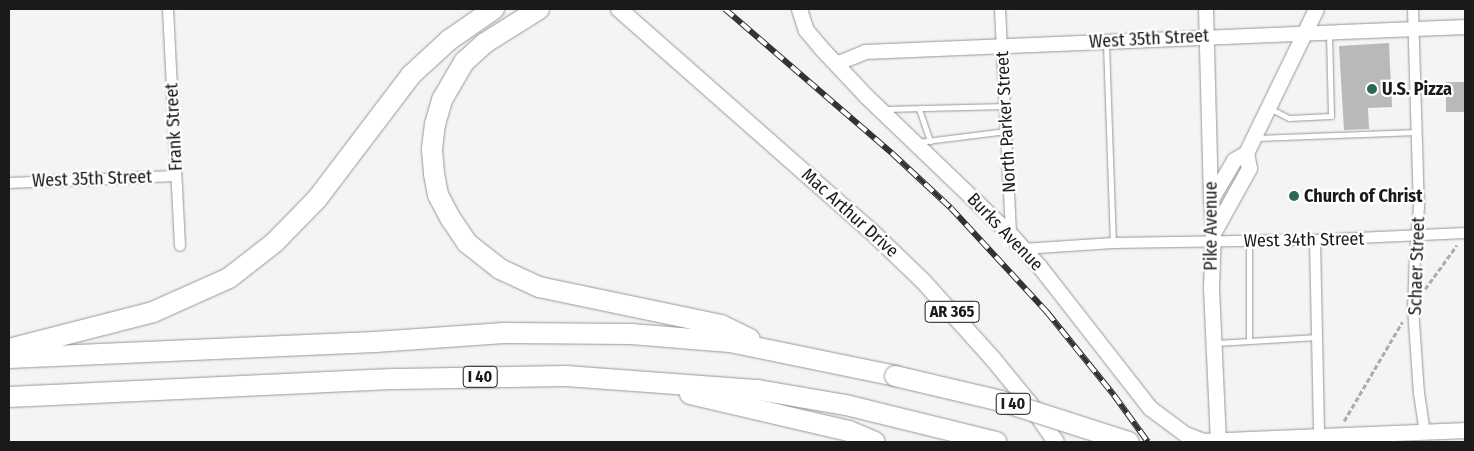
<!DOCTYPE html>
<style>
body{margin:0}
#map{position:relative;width:1474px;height:451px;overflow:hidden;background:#f5f3f6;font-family:"Fira Sans Condensed",sans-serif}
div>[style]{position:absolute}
.building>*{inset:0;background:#bab8bb;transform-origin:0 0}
.path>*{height:2.5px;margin-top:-1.25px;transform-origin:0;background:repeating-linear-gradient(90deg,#adabad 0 5px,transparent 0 7.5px)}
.roads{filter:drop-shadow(0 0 1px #999699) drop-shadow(0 0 1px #999699)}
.service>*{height:5px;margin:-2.5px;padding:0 2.5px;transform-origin:2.5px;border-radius:2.5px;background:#fff}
.minor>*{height:10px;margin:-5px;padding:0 5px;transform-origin:5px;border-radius:5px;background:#fff}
.tertiary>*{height:14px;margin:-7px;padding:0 7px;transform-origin:7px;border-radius:7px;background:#fff}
.secondary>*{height:15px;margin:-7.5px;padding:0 7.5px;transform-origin:7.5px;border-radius:7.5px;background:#fff}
.primary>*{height:16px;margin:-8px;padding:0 8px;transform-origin:8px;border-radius:8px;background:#fff}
.motorway>*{height:20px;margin:-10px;padding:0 10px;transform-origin:10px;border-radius:10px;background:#fff}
.rail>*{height:5.5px;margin-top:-2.75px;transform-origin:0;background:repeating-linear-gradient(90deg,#fff 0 11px,#343334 0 22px);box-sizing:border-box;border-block:1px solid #343334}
.bridges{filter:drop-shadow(0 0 1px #999699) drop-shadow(0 0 1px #999699)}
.motorway-bridge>*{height:20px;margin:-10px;padding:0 10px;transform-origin:10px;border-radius:10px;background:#fff}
.dots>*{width:14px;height:14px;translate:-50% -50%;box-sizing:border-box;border:2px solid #fff;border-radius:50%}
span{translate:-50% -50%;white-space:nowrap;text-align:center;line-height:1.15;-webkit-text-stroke:4.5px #fff;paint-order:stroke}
.shield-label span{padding:1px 4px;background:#fff;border:1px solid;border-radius:4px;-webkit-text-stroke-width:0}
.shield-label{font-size:16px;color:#1b1a1b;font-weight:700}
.street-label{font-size:18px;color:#1b1a1b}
.poi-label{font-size:18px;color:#1b1a1b;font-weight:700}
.left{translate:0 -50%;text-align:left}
.frame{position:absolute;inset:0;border:10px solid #1b1a1b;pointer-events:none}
</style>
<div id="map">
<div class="building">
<i style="clip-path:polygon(1389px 43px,1392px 107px,1368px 108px,1369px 129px,1344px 130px,1339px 46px)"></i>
<i style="left:1446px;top:82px;width:19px;height:30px"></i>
</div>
<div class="path">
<i style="left:1425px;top:289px;width:54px;rotate:-54deg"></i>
<i style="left:1344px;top:421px;width:115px;rotate:-59.6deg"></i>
</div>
<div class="roads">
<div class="service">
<i style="left:1106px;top:44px;width:199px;rotate:88deg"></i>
<i style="left:885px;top:109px;width:120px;rotate:-1.4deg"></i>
<i style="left:919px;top:109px;width:34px;rotate:71deg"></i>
<i style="left:1271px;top:109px;width:20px;rotate:27deg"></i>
<i style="left:1289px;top:118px;width:42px;rotate:-2.7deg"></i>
<i style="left:1331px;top:116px;width:81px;rotate:-91.4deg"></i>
<i style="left:1256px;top:138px;width:161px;rotate:-2.1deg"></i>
<i style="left:918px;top:142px;width:89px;rotate:-7.1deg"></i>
<i style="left:1249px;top:241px;width:100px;rotate:90deg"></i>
<i style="left:1216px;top:343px;width:101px;rotate:-3.4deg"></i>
</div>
<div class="minor">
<i style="left:168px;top:9px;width:237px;rotate:87.1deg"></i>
<i style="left:1000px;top:9px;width:226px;rotate:87.2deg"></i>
<i style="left:1413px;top:9px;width:198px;rotate:88.3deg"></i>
<i style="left:1419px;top:207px;width:50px;rotate:94.6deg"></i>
<i style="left:1415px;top:257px;width:51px;rotate:92.2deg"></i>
<i style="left:1413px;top:308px;width:85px;rotate:86deg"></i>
<i style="left:1419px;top:393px;width:40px;rotate:81.5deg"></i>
<i style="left:9px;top:183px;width:167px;rotate:-2.4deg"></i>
<i style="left:1315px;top:240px;width:197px;rotate:88.8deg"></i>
<i style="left:1023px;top:249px;width:90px;rotate:-3.8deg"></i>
<i style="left:1113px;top:243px;width:202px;rotate:-0.9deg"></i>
<i style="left:1315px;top:240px;width:150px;rotate:-2.7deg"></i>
</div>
<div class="tertiary">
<i style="left:1206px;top:9px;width:190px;rotate:88.5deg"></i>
<i style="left:836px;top:64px;width:31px;rotate:-22deg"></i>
<i style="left:865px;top:52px;width:601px;rotate:-2.39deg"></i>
</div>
<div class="secondary">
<i style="left:799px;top:9px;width:22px;rotate:72deg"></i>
<i style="left:806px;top:30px;width:23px;rotate:50deg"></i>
<i style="left:821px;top:48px;width:66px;rotate:46.8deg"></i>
<i style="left:866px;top:96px;width:201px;rotate:43.8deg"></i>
<i style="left:1011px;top:235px;width:42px;rotate:47.9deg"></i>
<i style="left:1039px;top:266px;width:180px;rotate:52deg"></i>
<i style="left:1150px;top:408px;width:44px;rotate:36.6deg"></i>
<i style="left:1185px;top:434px;width:19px;rotate:21deg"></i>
<i style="left:1203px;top:441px;width:262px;rotate:-2.4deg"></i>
<i style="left:1213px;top:233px;width:74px;rotate:-61deg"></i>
<i style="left:1249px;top:168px;width:15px;rotate:-101deg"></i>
<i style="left:1218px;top:442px;width:155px;rotate:-92.6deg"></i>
<i style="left:1211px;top:287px;width:54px;rotate:-87.9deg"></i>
<i style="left:1213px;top:233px;width:34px;rotate:-93deg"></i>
<i style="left:1211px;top:199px;width:45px;rotate:-59.5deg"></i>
<i style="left:1234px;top:160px;width:14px;rotate:-30deg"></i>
<i style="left:1246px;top:153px;width:160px;rotate:-64.1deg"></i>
</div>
<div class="primary">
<i style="left:619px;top:9px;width:336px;rotate:41.4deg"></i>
<i style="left:871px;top:231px;width:72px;rotate:43.9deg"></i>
<i style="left:923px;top:281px;width:105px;rotate:48.1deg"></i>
<i style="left:993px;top:359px;width:57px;rotate:50.7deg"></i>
<i style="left:1029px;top:403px;width:47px;rotate:55.3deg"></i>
</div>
<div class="motorway">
<i style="left:539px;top:9px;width:64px;rotate:147.8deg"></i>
<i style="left:485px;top:43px;width:28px;rotate:138deg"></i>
<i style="left:464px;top:62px;width:44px;rotate:120.1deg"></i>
<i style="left:442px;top:100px;width:25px;rotate:106deg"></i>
<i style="left:435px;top:124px;width:26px;rotate:97deg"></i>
<i style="left:432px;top:150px;width:24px;rotate:85deg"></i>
<i style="left:434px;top:174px;width:21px;rotate:79deg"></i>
<i style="left:438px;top:195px;width:27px;rotate:62deg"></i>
<i style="left:451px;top:219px;width:29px;rotate:56deg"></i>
<i style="left:467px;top:243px;width:42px;rotate:38.2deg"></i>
<i style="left:500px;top:269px;width:43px;rotate:24.8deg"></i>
<i style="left:539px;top:287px;width:186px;rotate:11.8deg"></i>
<i style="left:721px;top:325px;width:32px;rotate:26deg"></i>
<i style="left:9px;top:349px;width:149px;rotate:-14.4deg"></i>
<i style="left:153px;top:312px;width:83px;rotate:-24.1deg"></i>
<i style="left:229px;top:278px;width:58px;rotate:-38deg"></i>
<i style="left:275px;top:242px;width:60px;rotate:-45.7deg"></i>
<i style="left:317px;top:199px;width:156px;rotate:-52.8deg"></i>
<i style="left:411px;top:75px;width:52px;rotate:-42.6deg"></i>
<i style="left:449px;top:40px;width:55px;rotate:-34.6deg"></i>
<i style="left:9px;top:358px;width:366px;rotate:-2.5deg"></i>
<i style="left:375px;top:342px;width:129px;rotate:-4deg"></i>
<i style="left:504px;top:333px;width:127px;rotate:0.5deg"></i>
<i style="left:631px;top:334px;width:99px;rotate:4.6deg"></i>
<i style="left:730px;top:342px;width:168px;rotate:11.6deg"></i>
<i style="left:690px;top:394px;width:163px;rotate:13.1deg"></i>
<i style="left:849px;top:431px;width:28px;rotate:23deg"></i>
<i style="left:9px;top:397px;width:388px;rotate:-2.7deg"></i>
<i style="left:397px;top:379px;width:169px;rotate:-1deg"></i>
<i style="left:566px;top:376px;width:193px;rotate:4.2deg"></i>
<i style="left:758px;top:390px;width:89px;rotate:9.7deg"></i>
<i style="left:846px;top:405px;width:155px;rotate:13.8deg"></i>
</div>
</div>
<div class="rail">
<i style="left:725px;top:9px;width:222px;rotate:40.8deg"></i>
<i style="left:893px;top:154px;width:79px;rotate:43deg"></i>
<i style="left:951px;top:208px;width:142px;rotate:47.3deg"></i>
<i style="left:1047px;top:312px;width:107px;rotate:51.1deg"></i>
<i style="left:1114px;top:395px;width:58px;rotate:54.1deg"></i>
</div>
<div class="bridges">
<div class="motorway-bridge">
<i style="left:895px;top:376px;width:109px;rotate:13.3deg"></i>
<i style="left:1001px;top:401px;width:134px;rotate:17.8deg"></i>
</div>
</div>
<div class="dots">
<i style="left:1372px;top:89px;background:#2b6956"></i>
<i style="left:1294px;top:196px;background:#2b6956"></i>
</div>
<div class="shield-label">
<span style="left:952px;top:312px">AR 365</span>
<span style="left:480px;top:377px">I 40</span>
<span style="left:1013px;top:404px">I 40</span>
</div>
<div class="street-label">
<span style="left:1149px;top:39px;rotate:-3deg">West 35th Street</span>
<span style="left:1006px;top:122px;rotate:-93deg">North Parker Street</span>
<span style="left:174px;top:127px;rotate:-93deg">Frank Street</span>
<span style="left:92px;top:179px;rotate:-2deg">West 35th Street</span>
<span style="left:850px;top:213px;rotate:42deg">Mac Arthur Drive</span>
<span style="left:1211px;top:226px;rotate:-90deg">Pike Avenue</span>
<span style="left:1005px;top:232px;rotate:46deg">Burks Avenue</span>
<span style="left:1304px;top:240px;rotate:-1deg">West 34th Street</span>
<span style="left:1417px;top:266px;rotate:-88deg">Schaer Street</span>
</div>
<div class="poi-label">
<span class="left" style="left:1382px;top:89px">U.S. Pizza</span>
<span class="left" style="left:1304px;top:196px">Church of Christ</span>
</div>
<div class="frame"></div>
</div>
